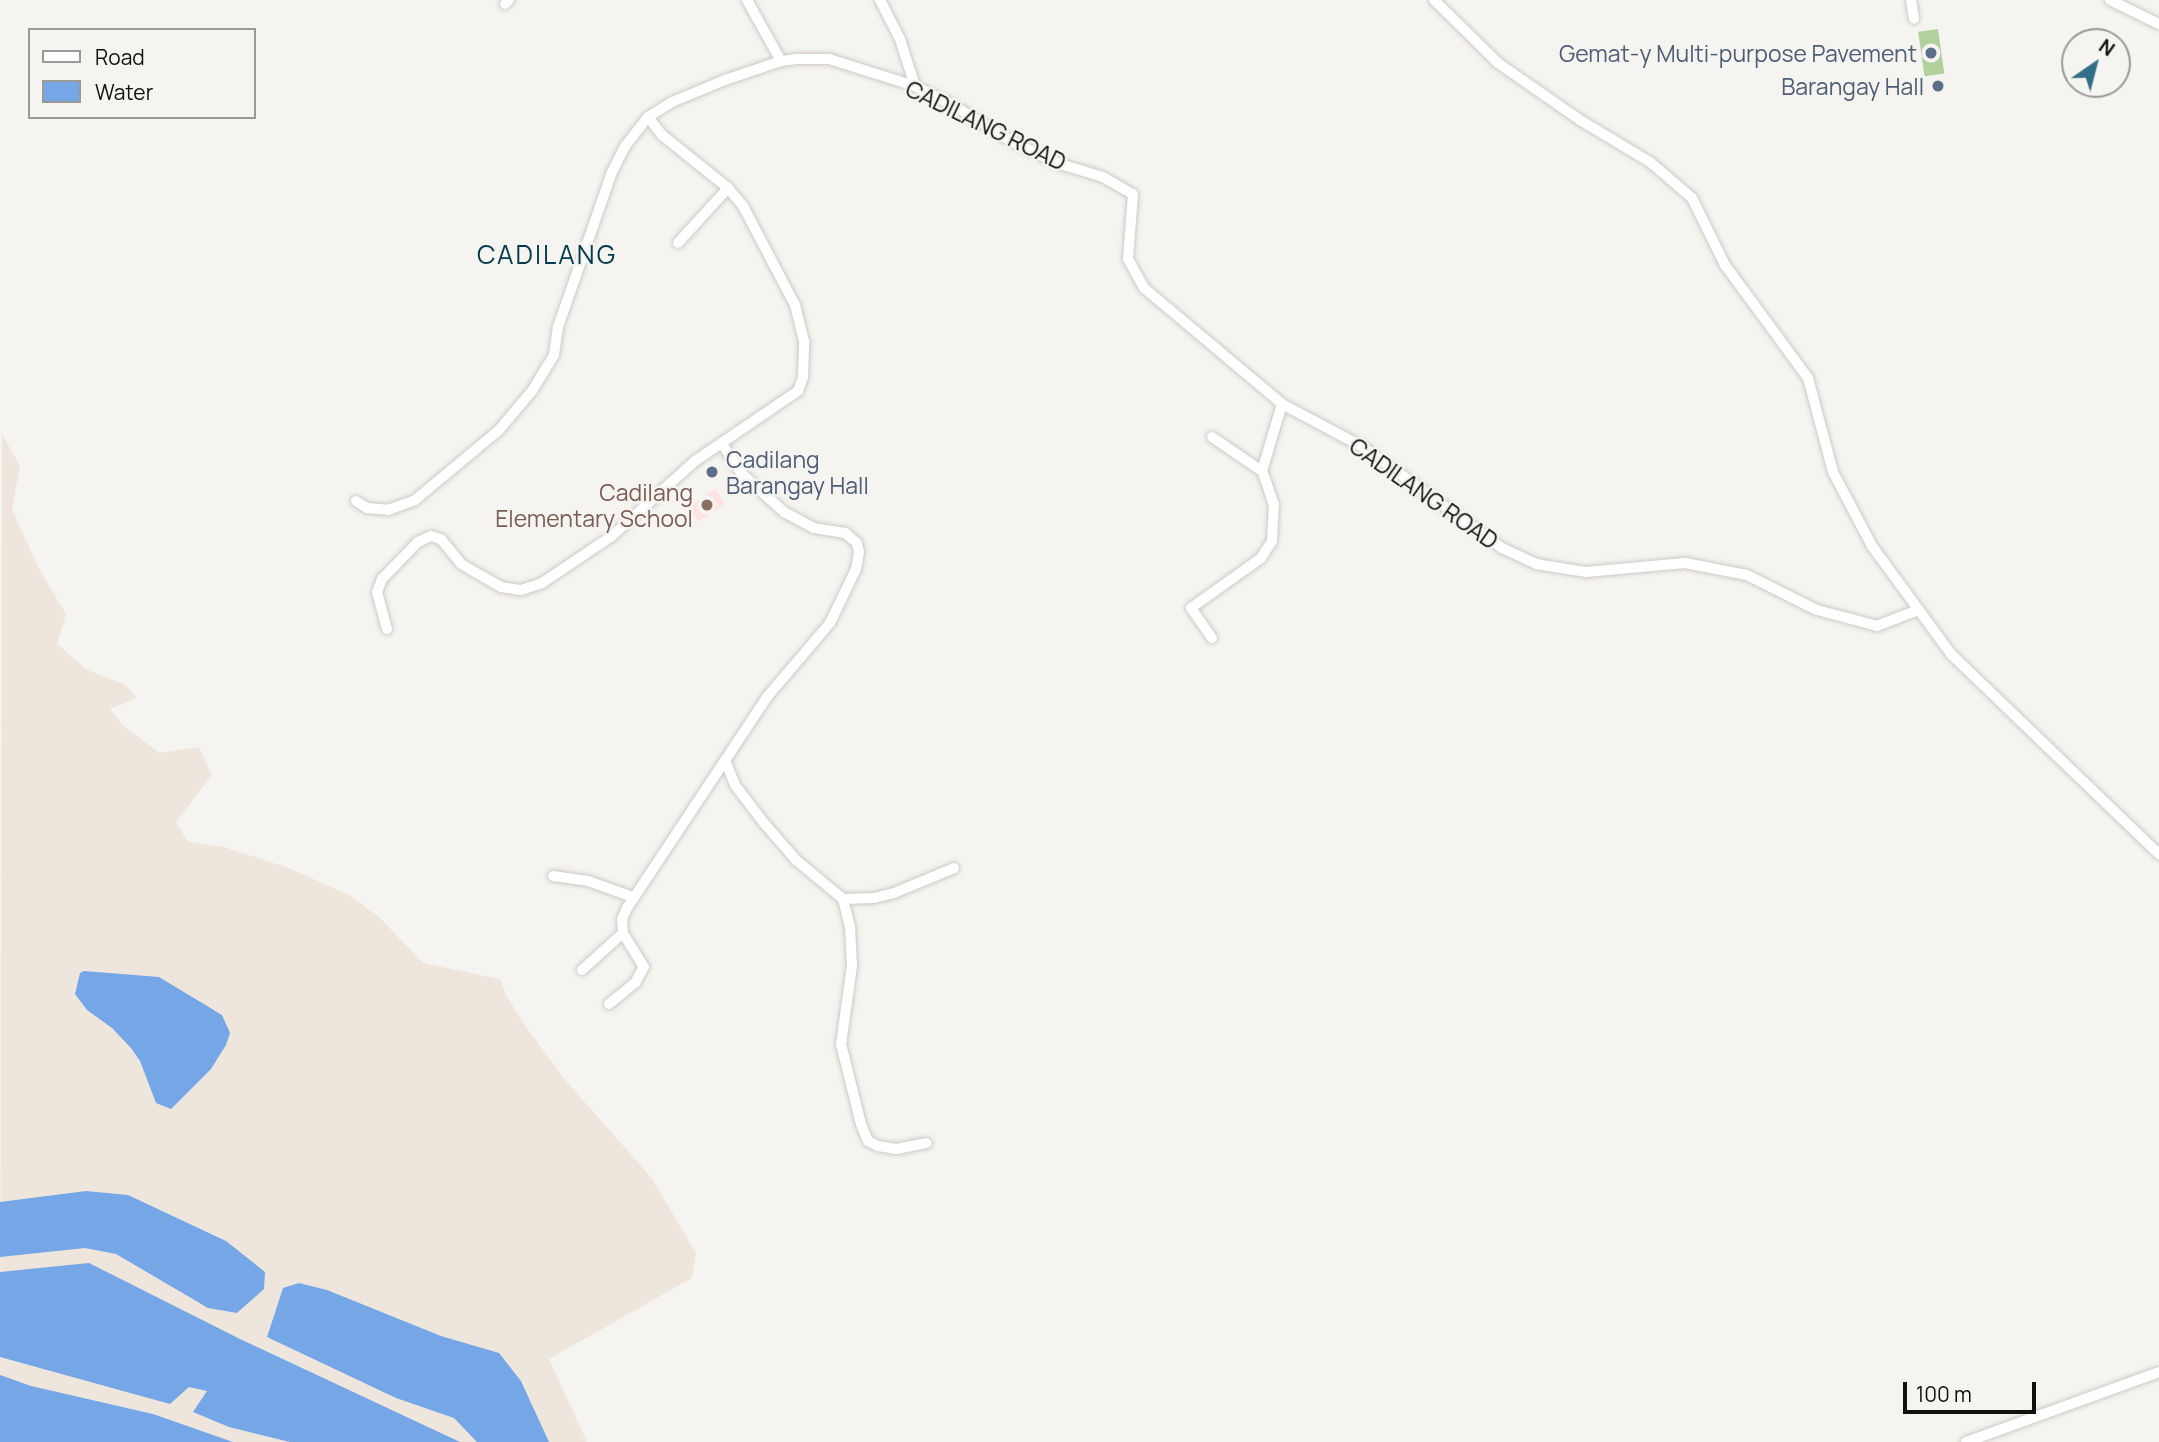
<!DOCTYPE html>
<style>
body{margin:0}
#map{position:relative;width:2159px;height:1442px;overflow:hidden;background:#f6f4f0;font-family:Manrope,sans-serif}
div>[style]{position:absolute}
.built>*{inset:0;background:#eee6dd}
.education>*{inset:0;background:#fee3e2;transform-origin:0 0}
.green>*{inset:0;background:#b0d09c;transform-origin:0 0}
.water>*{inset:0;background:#75a6e6}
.roads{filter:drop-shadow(0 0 2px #cdcac7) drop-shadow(0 0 2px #cdcac7)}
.minor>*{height:10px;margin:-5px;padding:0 5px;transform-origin:5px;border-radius:5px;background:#fff}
.dots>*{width:19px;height:19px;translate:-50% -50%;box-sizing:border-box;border:4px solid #f6f4f0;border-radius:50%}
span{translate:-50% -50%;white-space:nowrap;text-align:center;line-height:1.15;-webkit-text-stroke:5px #f6f4f0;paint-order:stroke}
.service-label{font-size:23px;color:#4e5e75}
.right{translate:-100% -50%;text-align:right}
.left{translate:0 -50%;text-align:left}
.street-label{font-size:23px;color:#121110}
.education-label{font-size:23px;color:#785e54}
.quarter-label{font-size:26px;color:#053b4c;letter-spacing:2px}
.legend{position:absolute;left:28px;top:28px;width:228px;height:91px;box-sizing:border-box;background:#f6f4f0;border:2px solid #9b9996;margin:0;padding:9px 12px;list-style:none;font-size:21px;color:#121110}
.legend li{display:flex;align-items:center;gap:14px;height:35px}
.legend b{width:35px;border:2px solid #9b9996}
.north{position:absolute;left:2061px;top:28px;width:70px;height:70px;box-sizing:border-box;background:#f6f4f0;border:2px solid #9b9996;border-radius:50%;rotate:35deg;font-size:19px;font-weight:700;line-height:28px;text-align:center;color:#121110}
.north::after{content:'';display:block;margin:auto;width:24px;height:32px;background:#336f86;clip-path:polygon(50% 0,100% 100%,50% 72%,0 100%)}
.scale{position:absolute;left:1903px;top:1382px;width:133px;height:32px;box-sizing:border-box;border:4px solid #121110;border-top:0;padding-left:9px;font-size:21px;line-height:24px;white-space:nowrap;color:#121110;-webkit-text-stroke:5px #f6f4f0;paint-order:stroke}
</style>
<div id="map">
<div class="built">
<i style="clip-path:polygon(2px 434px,20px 466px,12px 509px,38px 567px,66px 614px,57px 644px,87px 670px,124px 684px,137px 698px,110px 709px,123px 725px,159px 753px,199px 747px,212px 775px,176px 822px,188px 842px,224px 847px,289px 868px,351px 896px,379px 917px,423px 963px,500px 979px,506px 995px,524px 1024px,566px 1081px,651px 1177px,696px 1253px,692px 1278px,549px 1359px,587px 1442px,0 1442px)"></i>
</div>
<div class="education">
<i style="left:715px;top:489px;width:18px;height:32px;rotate:56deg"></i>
</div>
<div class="green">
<i style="left:1938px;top:29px;width:45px;height:20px;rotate:82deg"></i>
</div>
<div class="water">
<i style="clip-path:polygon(84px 971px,159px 977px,222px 1015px,230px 1033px,226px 1045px,211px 1069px,171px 1109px,156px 1103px,140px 1061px,131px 1048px,112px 1028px,87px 1010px,75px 994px,80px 973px)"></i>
<i style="clip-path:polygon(86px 1191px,128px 1195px,226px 1241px,265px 1272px,264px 1289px,237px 1313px,208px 1308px,116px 1254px,85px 1248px,0 1257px,0 1202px)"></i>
<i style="clip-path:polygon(89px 1263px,240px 1339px,460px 1442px,290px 1442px,229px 1427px,193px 1412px,207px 1391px,189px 1387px,170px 1404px,0 1357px,0 1272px)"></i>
<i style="clip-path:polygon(299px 1283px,327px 1290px,441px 1336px,499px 1353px,521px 1381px,549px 1442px,477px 1442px,454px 1418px,396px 1398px,267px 1337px,283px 1288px)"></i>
<i style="clip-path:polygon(0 1375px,31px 1386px,153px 1414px,233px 1442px,0 1442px)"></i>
</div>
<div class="roads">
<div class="minor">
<i style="left:747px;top:0;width:70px;rotate:60.9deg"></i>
<i style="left:880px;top:0;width:44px;rotate:62.9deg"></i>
<i style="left:900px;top:39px;width:49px;rotate:72.3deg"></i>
<i style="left:1434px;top:0;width:90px;rotate:44.5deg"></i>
<i style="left:1498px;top:63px;width:100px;rotate:34.8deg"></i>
<i style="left:1580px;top:120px;width:82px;rotate:31deg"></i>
<i style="left:1650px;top:162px;width:55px;rotate:40.6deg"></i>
<i style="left:1692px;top:198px;width:75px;rotate:63.8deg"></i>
<i style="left:1725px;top:265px;width:140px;rotate:53.7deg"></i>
<i style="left:1808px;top:378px;width:97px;rotate:75.1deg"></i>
<i style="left:1833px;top:472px;width:84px;rotate:62.2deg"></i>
<i style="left:1872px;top:546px;width:134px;rotate:53.8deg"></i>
<i style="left:1951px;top:654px;width:289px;rotate:43.9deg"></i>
<i style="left:1911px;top:0;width:19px;rotate:81deg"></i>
<i style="left:2110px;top:0;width:55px;rotate:26.1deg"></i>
<i style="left:505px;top:4px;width:6px;rotate:-45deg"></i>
<i style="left:678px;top:243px;width:74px;rotate:-47.7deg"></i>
<i style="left:1212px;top:437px;width:60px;rotate:34.2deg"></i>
<i style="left:356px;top:501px;width:13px;rotate:32deg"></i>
<i style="left:367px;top:508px;width:21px;rotate:5deg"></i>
<i style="left:388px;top:510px;width:29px;rotate:-20deg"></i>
<i style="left:415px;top:500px;width:109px;rotate:-39.8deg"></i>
<i style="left:499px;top:430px;width:51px;rotate:-49.8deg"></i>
<i style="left:532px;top:391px;width:42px;rotate:-58.6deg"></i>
<i style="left:554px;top:355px;width:28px;rotate:-82deg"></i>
<i style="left:558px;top:327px;width:164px;rotate:-70.8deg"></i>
<i style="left:612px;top:172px;width:30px;rotate:-63deg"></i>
<i style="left:626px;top:145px;width:36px;rotate:-52deg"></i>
<i style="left:387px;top:629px;width:38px;rotate:-105deg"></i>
<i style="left:377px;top:592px;width:14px;rotate:-69deg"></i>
<i style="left:382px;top:579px;width:52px;rotate:-45.8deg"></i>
<i style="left:418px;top:542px;width:14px;rotate:-25deg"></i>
<i style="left:431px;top:536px;width:10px;rotate:17deg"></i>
<i style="left:441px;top:539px;width:32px;rotate:51deg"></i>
<i style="left:461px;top:564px;width:46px;rotate:29.9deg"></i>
<i style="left:501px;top:587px;width:20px;rotate:9deg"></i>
<i style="left:521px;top:590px;width:22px;rotate:-18deg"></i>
<i style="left:542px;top:583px;width:84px;rotate:-33.9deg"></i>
<i style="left:612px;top:536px;width:112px;rotate:-42.1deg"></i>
<i style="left:695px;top:461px;width:125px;rotate:-34.2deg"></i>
<i style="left:798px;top:391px;width:15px;rotate:-70deg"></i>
<i style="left:803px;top:377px;width:36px;rotate:-88deg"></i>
<i style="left:804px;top:341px;width:37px;rotate:-104deg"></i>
<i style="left:795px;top:305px;width:112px;rotate:-117.7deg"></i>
<i style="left:743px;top:206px;width:23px;rotate:-130deg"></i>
<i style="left:728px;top:188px;width:85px;rotate:-141.2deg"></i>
<i style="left:662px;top:135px;width:23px;rotate:-128deg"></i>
<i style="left:648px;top:117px;width:28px;rotate:-32deg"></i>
<i style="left:672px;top:102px;width:57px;rotate:-22.5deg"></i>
<i style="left:725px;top:80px;width:59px;rotate:-18.7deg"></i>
<i style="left:781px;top:61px;width:16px;rotate:-7deg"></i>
<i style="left:797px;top:59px;width:32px"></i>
<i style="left:829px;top:59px;width:90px;rotate:17.4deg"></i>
<i style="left:915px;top:86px;width:40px;rotate:26.6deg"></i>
<i style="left:951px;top:104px;width:68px;rotate:31.8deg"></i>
<i style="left:1009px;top:140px;width:53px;rotate:25.6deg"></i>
<i style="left:1057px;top:163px;width:48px;rotate:16.9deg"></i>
<i style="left:1103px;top:177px;width:34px;rotate:30deg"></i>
<i style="left:1133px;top:194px;width:65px;rotate:94.4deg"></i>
<i style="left:1128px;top:259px;width:33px;rotate:61deg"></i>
<i style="left:1144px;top:288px;width:180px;rotate:40deg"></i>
<i style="left:1282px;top:404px;width:92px;rotate:28deg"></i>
<i style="left:1363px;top:447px;width:172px;rotate:36deg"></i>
<i style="left:1502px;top:548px;width:38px;rotate:25deg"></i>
<i style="left:1536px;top:564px;width:51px;rotate:9.1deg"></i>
<i style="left:1586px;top:572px;width:99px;rotate:-5.2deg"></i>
<i style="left:1685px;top:563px;width:63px;rotate:11deg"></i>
<i style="left:1747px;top:575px;width:78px;rotate:26.6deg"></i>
<i style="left:1817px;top:610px;width:62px;rotate:14.9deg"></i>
<i style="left:1877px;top:626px;width:44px;rotate:-21.3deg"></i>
<i style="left:1212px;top:638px;width:37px;rotate:-125deg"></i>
<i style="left:1191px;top:608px;width:86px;rotate:-35.5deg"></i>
<i style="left:1261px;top:558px;width:20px;rotate:-57deg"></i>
<i style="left:1272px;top:541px;width:36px;rotate:-87deg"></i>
<i style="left:1274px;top:505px;width:36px;rotate:-109deg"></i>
<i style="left:1262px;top:471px;width:70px;rotate:-73.4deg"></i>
<i style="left:725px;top:760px;width:27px;rotate:68deg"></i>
<i style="left:735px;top:785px;width:48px;rotate:52.7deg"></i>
<i style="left:764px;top:823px;width:49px;rotate:49.1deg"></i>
<i style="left:796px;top:860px;width:61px;rotate:39.7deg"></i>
<i style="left:843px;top:899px;width:29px;rotate:76deg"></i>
<i style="left:850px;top:927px;width:39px;rotate:87deg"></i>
<i style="left:852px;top:966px;width:79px;rotate:98deg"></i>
<i style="left:841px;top:1044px;width:82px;rotate:76deg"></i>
<i style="left:861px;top:1124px;width:18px;rotate:68deg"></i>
<i style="left:868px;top:1141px;width:11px;rotate:27deg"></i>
<i style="left:878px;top:1146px;width:18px;rotate:9deg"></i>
<i style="left:896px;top:1149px;width:31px;rotate:-11deg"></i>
<i style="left:553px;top:876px;width:35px;rotate:8deg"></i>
<i style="left:588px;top:881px;width:48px;rotate:19.6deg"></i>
<i style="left:843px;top:899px;width:31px;rotate:-2deg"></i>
<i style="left:874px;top:898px;width:21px;rotate:-14deg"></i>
<i style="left:894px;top:893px;width:65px;rotate:-22.6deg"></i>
<i style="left:582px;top:970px;width:55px;rotate:-42.1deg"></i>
<i style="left:609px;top:1004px;width:33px;rotate:-39deg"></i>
<i style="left:635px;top:983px;width:18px;rotate:-61deg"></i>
<i style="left:644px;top:967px;width:40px;rotate:-122deg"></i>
<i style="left:623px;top:933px;width:14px;rotate:-94deg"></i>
<i style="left:622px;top:919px;width:12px;rotate:-66deg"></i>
<i style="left:627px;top:908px;width:253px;rotate:-56.4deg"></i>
<i style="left:767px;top:697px;width:97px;rotate:-49.6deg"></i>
<i style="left:830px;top:623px;width:60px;rotate:-64.3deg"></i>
<i style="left:856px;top:569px;width:17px;rotate:-80deg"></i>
<i style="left:859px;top:552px;width:9px;rotate:-103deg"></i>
<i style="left:857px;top:543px;width:16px;rotate:-140deg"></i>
<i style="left:845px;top:533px;width:31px;rotate:-171deg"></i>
<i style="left:814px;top:528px;width:34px;rotate:-152deg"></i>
<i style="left:784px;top:512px;width:58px;rotate:-137.8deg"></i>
<i style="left:741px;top:473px;width:33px;rotate:-123deg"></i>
<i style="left:1966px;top:1442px;width:205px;rotate:-19.9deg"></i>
</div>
</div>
<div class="dots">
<i style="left:1931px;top:53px;background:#5c6f8a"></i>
<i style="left:1938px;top:86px;background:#5c6f8a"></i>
<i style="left:712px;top:472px;background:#5c6f8a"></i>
<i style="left:707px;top:505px;background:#8d6e63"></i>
</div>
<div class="service-label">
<span class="right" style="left:1917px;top:53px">Gemat-y Multi-purpose Pavement</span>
<span class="right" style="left:1924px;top:86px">Barangay Hall</span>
<span class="left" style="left:726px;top:472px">Cadilang<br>Barangay Hall</span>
</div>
<div class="street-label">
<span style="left:986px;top:125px;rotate:26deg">CADILANG ROAD</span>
<span style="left:1424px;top:493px;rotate:35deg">CADILANG ROAD</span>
</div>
<div class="education-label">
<span class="right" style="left:693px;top:505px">Cadilang<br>Elementary School</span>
</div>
<div class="quarter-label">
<span style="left:547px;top:255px">CADILANG</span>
</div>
<ul class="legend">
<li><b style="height:9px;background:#fff"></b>Road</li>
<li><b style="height:19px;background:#75a6e6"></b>Water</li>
</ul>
<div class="north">N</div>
<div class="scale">100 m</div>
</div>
